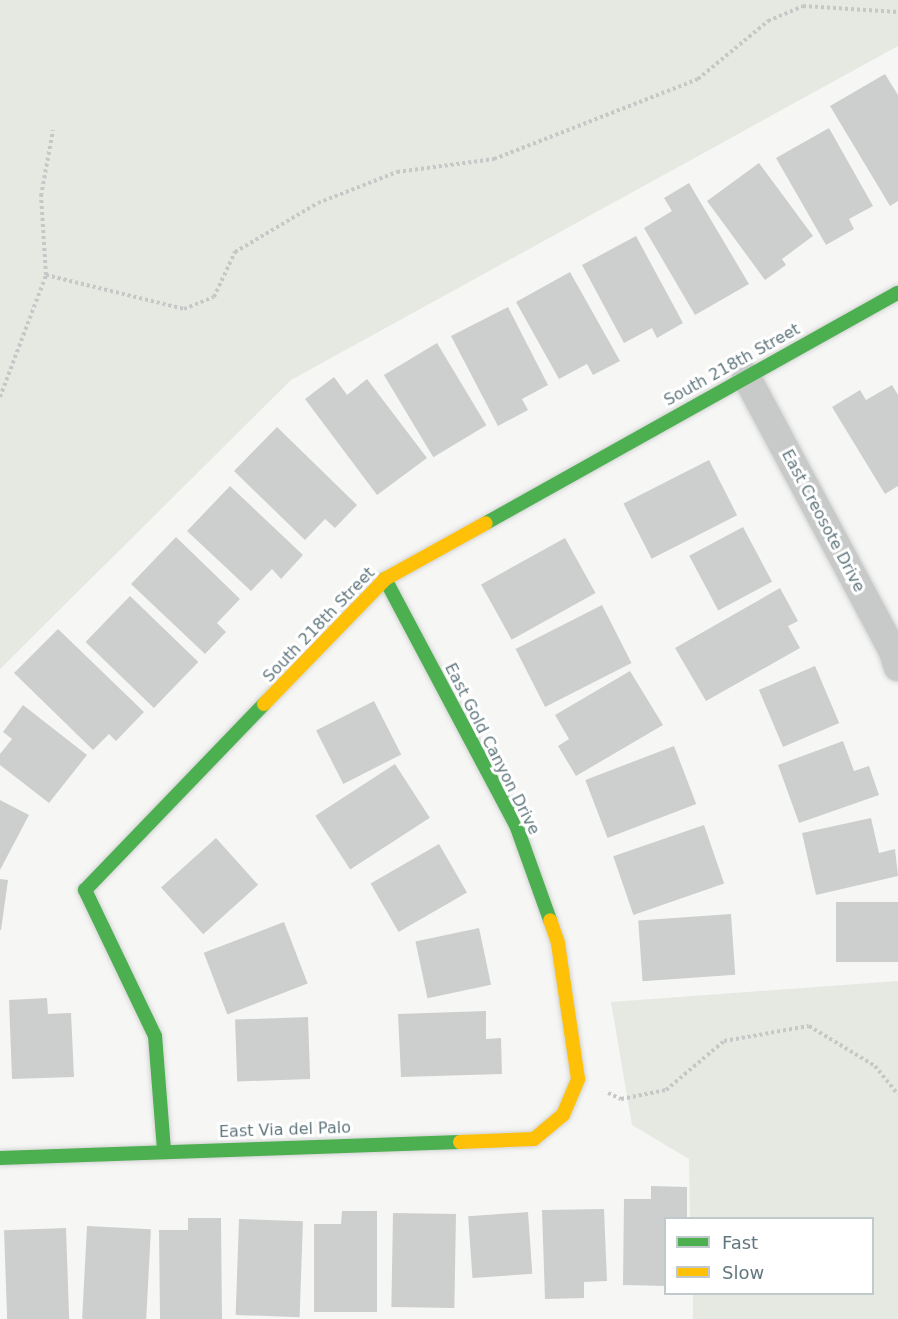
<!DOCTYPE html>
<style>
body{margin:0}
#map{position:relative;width:898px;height:1319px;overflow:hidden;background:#f6f6f5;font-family:"DejaVu Sans",sans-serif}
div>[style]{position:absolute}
.green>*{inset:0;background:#e6e8e2}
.building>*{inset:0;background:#cdcfcf;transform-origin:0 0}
.path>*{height:4px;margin-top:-2px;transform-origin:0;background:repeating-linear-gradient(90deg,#c6c8c8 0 3px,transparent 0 6px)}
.roads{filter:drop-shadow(0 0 2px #d2d3d3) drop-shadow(0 0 2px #d2d3d3)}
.street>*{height:28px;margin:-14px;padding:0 14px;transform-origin:14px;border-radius:14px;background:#c8caca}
.fast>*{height:14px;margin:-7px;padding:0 7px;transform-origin:7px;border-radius:7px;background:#4caf50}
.slow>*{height:14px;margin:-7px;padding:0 7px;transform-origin:7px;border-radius:7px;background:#ffc107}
span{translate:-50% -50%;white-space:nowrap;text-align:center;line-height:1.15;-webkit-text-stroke:6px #fff;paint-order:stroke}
.street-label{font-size:16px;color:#62787f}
.legend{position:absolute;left:664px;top:1217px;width:210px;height:78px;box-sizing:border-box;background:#fff;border:2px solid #c0c9cc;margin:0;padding:8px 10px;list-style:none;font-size:18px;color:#62787f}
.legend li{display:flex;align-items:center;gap:12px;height:30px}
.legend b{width:30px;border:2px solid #c0c9cc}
</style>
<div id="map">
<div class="green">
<i style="clip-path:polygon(0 0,898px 0,898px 46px,291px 380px,0 669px)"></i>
<i style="clip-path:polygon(898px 981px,898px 1319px,693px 1319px,693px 1294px,872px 1294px,872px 1218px,690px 1218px,689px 1159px,632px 1125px,611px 1002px)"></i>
</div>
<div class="building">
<i style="clip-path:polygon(885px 74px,898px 95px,898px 201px,890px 206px,830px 106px)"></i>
<i style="clip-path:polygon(829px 128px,873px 206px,849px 219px,854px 229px,826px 245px,776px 158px)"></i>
<i style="clip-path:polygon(759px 163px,813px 236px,782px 259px,786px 265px,765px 280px,707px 201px)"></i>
<i style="clip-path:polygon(689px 183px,749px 284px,695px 315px,644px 228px,672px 211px,664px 198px)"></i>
<i style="clip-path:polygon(636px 236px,683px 323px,657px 338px,652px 328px,624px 343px,582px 265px)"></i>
<i style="clip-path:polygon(570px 272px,620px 361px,593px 375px,587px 364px,559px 379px,516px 302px)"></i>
<i style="clip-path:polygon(508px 307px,548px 385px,522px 399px,528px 410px,498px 426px,451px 336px)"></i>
<i style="left:437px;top:343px;width:96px;height:62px;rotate:59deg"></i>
<i style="clip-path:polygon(334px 377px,347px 395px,367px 379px,427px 458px,377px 495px,305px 399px)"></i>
<i style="clip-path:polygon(892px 385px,898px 395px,898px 486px,885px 494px,832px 407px,860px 390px,866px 400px)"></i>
<i style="clip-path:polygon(277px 427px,357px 505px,335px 528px,325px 519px,305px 540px,234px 471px)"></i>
<i style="left:709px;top:460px;width:62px;height:96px;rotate:63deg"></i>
<i style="clip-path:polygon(230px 486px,303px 555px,281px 579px,272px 569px,251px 591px,187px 531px)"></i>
<i style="left:743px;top:527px;width:62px;height:61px;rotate:62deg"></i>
<i style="clip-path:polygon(176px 537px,240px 599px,217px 623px,226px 632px,205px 654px,131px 584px)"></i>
<i style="left:565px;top:538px;width:63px;height:96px;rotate:61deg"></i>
<i style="clip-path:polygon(780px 588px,798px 621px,788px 626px,800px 648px,706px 701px,675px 648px)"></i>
<i style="left:130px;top:596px;width:95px;height:64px;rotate:44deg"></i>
<i style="left:602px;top:605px;width:65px;height:97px;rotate:63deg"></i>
<i style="clip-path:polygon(58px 629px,144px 712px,116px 741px,109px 734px,93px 750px,14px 673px)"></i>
<i style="left:815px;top:666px;width:62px;height:61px;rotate:67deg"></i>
<i style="clip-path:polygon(630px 671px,663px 725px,576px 776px,558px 746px,569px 739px,555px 715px)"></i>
<i style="left:374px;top:701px;width:60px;height:65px;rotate:63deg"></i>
<i style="clip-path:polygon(23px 705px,87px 755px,49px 803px,0 765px,0 754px,12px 739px,3px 732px)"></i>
<i style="clip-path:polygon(843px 741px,854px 771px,869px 766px,879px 795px,799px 823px,778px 765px)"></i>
<i style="left:674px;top:746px;width:62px;height:95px;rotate:69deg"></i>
<i style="left:395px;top:764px;width:64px;height:95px;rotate:57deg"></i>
<i style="clip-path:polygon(0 800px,29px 815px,0 870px)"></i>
<i style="clip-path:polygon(871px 818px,879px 853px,895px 849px,898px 876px,816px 895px,802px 833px)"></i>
<i style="left:704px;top:825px;width:62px;height:96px;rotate:71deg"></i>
<i style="left:216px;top:838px;width:63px;height:74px;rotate:48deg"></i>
<i style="left:439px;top:844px;width:56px;height:79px;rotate:60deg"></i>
<i style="clip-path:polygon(0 879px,8px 880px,1px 930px,0 930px)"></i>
<i style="left:898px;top:902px;width:60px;height:62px;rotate:90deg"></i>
<i style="left:731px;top:914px;width:61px;height:93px;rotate:86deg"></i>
<i style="left:284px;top:922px;width:66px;height:86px;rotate:69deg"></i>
<i style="left:479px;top:928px;width:58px;height:65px;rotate:78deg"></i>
<i style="clip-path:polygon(47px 998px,48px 1014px,71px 1013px,74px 1077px,12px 1079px,9px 1000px)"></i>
<i style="clip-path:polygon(486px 1011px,486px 1039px,501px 1038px,502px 1074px,401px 1077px,398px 1014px)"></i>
<i style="left:308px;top:1017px;width:62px;height:73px;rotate:88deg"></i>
<i style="clip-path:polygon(651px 1186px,687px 1187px,687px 1218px,666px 1218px,666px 1286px,623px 1285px,624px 1199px,651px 1199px)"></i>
<i style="clip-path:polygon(604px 1209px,607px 1281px,584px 1282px,584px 1298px,545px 1299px,542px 1210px)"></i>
<i style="clip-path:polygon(342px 1211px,377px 1211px,377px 1312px,314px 1312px,314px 1224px,341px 1224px)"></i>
<i style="left:528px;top:1212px;width:62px;height:60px;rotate:86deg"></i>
<i style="left:393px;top:1213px;width:63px;height:94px;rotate:1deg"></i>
<i style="clip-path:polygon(188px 1218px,221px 1218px,222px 1319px,160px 1319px,159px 1230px,188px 1230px)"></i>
<i style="left:239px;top:1219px;width:64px;height:96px;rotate:2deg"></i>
<i style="left:87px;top:1226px;width:64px;height:93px;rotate:3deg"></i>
<i style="left:66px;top:1228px;width:91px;height:62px;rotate:88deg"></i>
</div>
<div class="path">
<i style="left:46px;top:275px;width:142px;rotate:13.8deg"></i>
<i style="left:184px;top:309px;width:32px;rotate:-22deg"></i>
<i style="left:214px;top:297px;width:50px;rotate:-65deg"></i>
<i style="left:235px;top:252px;width:96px;rotate:-30.6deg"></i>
<i style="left:318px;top:203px;width:85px;rotate:-21.4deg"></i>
<i style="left:397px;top:172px;width:98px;rotate:-7.6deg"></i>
<i style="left:494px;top:159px;width:219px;rotate:-21.4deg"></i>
<i style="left:698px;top:79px;width:91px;rotate:-39.6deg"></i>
<i style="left:768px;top:21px;width:38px;rotate:-23deg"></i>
<i style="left:803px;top:6px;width:95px;rotate:3.6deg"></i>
<i style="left:0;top:397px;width:130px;rotate:-69.3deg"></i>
<i style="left:46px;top:275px;width:79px;rotate:-93.6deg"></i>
<i style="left:41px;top:196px;width:67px;rotate:-79.7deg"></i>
<i style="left:608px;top:1093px;width:14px;rotate:25deg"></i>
<i style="left:621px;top:1099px;width:46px;rotate:-11.3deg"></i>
<i style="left:666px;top:1090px;width:76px;rotate:-40.2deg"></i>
<i style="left:724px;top:1041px;width:86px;rotate:-10deg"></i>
<i style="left:809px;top:1026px;width:77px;rotate:31.2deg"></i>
<i style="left:875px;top:1066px;width:36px;rotate:51deg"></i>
</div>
<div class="roads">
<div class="street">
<i style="left:746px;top:376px;width:310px;rotate:61.9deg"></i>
<i style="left:892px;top:649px;width:19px;rotate:72deg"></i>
</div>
<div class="fast">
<i style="left:486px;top:523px;width:472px;rotate:-29.2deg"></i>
<i style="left:385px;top:579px;width:279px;rotate:62deg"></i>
<i style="left:516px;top:825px;width:101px;rotate:70.3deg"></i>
<i style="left:164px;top:1150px;width:114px;rotate:-94.5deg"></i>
<i style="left:155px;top:1036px;width:162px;rotate:-115.6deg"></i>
<i style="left:85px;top:890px;width:258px;rotate:-46.1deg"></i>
<i style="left:0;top:1158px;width:460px;rotate:-2deg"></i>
</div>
<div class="slow">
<i style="left:264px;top:704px;width:174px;rotate:-45.9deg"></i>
<i style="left:385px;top:579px;width:115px;rotate:-29deg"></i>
<i style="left:460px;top:1142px;width:74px;rotate:-2.3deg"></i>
<i style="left:534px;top:1139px;width:38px;rotate:-40deg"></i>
<i style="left:563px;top:1115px;width:39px;rotate:-67deg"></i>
<i style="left:578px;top:1079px;width:137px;rotate:-98.4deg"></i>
<i style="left:558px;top:943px;width:24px;rotate:-109deg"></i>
</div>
</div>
<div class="street-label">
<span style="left:732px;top:365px;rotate:-29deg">South 218th Street</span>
<span style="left:823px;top:521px;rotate:62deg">East Creosote Drive</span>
<span style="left:319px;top:625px;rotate:-46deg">South 218th Street</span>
<span style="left:492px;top:749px;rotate:63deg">East Gold Canyon Drive</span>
<span style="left:285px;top:1130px;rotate:-2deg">East Via del Palo</span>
</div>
<ul class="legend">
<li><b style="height:8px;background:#4caf50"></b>Fast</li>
<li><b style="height:8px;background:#ffc107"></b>Slow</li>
</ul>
</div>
